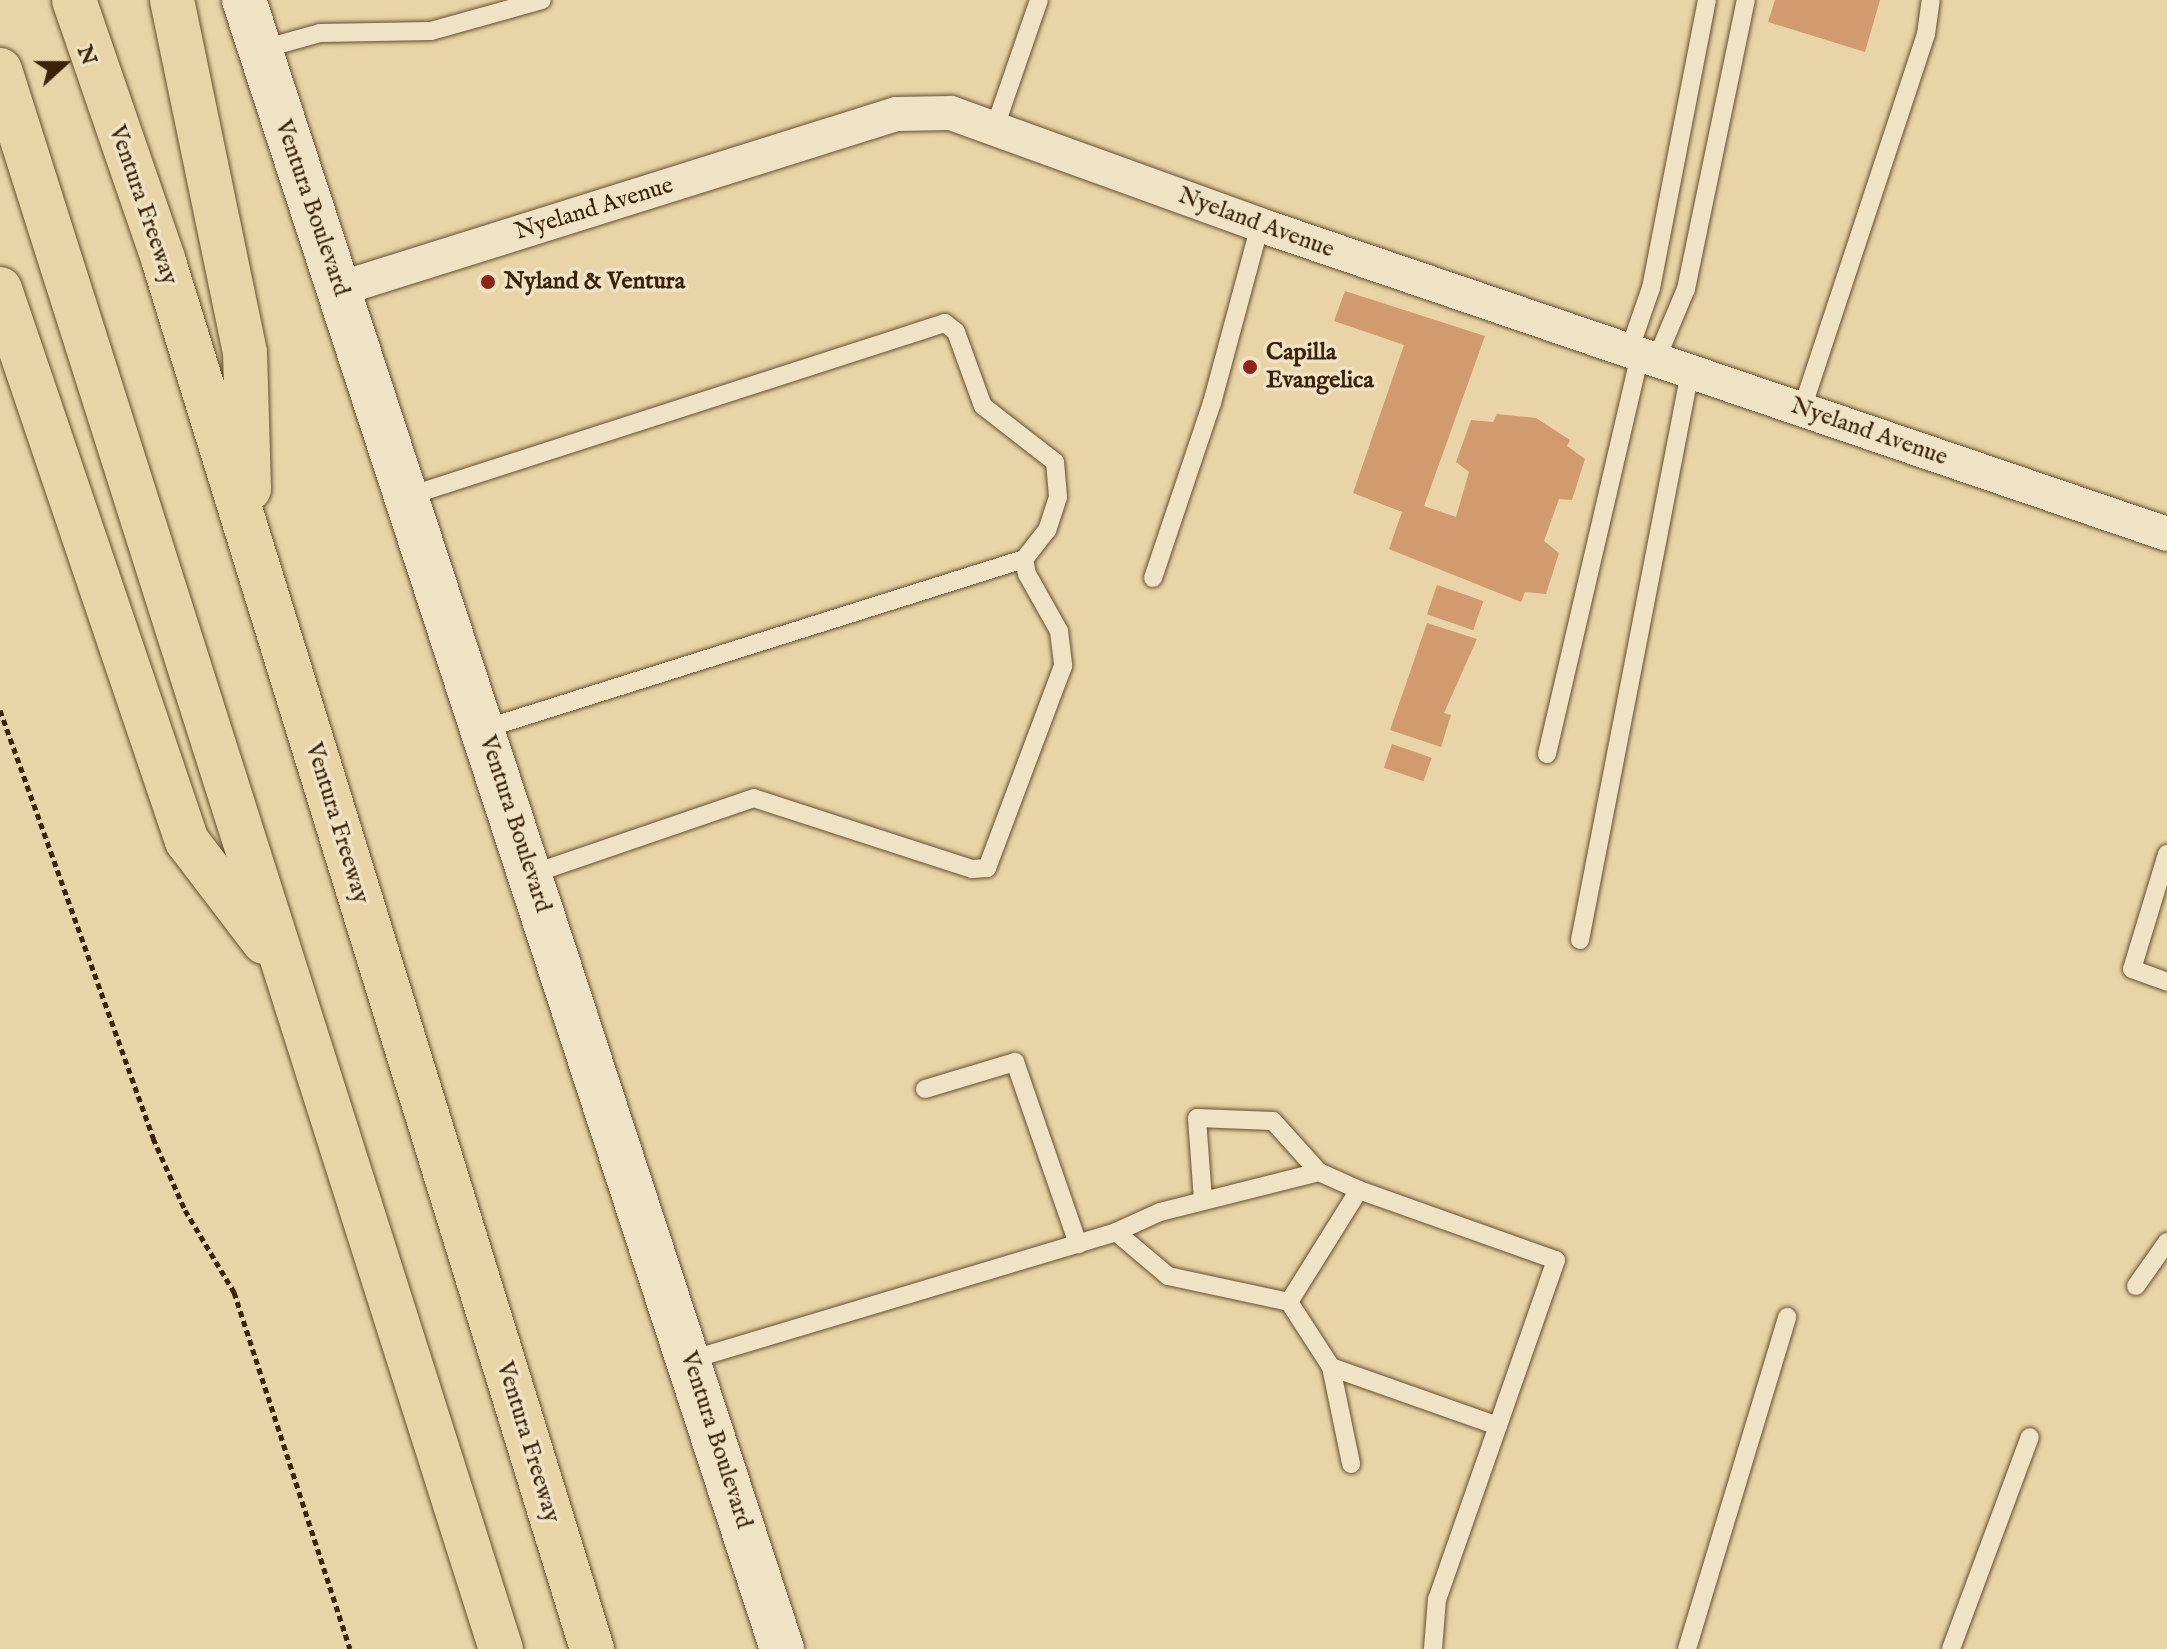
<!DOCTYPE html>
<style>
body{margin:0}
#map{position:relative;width:2167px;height:1649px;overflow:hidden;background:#e8d4a6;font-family:"IM FELL English",serif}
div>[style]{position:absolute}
.building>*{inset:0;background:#d29b6f;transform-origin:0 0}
.path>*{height:5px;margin-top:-2.5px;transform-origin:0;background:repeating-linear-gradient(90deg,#3b2209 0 6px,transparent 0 10px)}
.roads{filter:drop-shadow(0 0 2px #664e30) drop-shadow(0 0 2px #664e30)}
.service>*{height:18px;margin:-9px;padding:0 9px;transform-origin:9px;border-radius:9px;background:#f0e3c5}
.minor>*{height:34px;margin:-17px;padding:0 17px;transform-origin:17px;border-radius:17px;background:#f0e3c5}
.tertiary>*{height:44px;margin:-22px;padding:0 22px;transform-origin:22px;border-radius:22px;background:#f0e3c5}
.motorway>*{height:44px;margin:-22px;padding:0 22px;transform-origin:22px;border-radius:22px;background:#e8d4a6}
.dots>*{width:22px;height:22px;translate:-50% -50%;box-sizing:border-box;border:4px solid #f0e3c5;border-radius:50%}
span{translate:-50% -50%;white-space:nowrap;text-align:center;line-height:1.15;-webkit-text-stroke:7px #f0e3c5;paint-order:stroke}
.street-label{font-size:24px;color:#3b2209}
.poi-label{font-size:24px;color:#3b2209;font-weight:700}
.left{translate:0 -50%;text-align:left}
.north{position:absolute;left:24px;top:24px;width:80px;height:80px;-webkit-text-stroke:6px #f0e3c5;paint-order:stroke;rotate:69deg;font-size:22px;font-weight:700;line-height:32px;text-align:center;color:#3b2209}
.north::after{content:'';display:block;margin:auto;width:28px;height:36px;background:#3b2209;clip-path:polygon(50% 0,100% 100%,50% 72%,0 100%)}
</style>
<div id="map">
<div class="building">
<i style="clip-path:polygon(1775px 0,1880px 0,1865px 52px,1768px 22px)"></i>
<i style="clip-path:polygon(1345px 291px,1485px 336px,1424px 506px,1456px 517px,1469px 472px,1456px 462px,1471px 420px,1493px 422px,1497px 414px,1536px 418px,1570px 440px,1567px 446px,1585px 459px,1572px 500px,1559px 499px,1544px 541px,1559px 553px,1546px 594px,1525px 592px,1521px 602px,1389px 549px,1402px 512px,1353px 493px,1404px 345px,1334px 321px)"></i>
<i style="left:1437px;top:585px;width:49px;height:31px;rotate:19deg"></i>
<i style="clip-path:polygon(1427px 623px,1477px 639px,1444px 713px,1451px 715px,1441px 747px,1390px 730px)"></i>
<i style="left:1392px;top:744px;width:42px;height:25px;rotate:19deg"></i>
</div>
<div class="path">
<i style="left:0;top:710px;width:455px;rotate:70.3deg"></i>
<i style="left:153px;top:1138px;width:79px;rotate:66deg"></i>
<i style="left:185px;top:1210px;width:96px;rotate:59.1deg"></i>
<i style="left:234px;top:1292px;width:375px;rotate:72deg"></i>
</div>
<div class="roads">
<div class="service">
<i style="left:259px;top:50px;width:63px;rotate:-15.6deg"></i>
<i style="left:320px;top:33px;width:111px;rotate:-1deg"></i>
<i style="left:431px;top:31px;width:115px;rotate:-15.6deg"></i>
<i style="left:995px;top:127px;width:134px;rotate:-70.9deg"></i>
<i style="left:1629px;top:351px;width:67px;rotate:-70.8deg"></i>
<i style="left:1651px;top:288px;width:293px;rotate:-79deg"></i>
<i style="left:1656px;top:360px;width:77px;rotate:-67.1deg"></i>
<i style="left:1686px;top:289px;width:295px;rotate:-78.3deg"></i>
<i style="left:1802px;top:409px;width:395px;rotate:-71.7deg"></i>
<i style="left:1926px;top:34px;width:34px;rotate:-82deg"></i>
<i style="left:409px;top:496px;width:563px;rotate:-17.89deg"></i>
<i style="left:945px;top:323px;width:14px;rotate:39deg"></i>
<i style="left:956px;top:332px;width:79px;rotate:70deg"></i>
<i style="left:983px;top:406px;width:91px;rotate:37.9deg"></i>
<i style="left:1055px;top:462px;width:35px;rotate:85deg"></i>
<i style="left:1058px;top:497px;width:35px;rotate:108deg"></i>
<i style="left:1047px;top:530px;width:37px;rotate:128deg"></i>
<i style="left:1024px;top:559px;width:15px;rotate:79deg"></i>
<i style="left:1027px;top:574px;width:65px;rotate:60.7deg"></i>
<i style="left:1059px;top:631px;width:35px;rotate:83deg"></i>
<i style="left:1063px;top:666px;width:216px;rotate:110.6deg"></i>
<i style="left:987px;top:868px;width:15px;rotate:176deg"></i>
<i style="left:972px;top:869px;width:229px;rotate:-162deg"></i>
<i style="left:754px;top:798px;width:235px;rotate:161.1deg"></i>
<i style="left:1153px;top:578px;width:185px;rotate:-71.4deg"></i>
<i style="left:1212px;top:403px;width:184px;rotate:-74.9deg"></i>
<i style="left:484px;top:729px;width:566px;rotate:-17.47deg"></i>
<i style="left:1547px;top:754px;width:410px;rotate:-76.9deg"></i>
<i style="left:2167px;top:854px;width:120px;rotate:106.9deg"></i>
<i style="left:2132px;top:969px;width:37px;rotate:20deg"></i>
<i style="left:1580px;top:940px;width:579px;rotate:-79.04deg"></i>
<i style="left:925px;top:1089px;width:94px;rotate:-16.7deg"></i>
<i style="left:1015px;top:1062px;width:193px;rotate:70.9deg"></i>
<i style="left:1203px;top:1200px;width:82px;rotate:-94.2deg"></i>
<i style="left:1197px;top:1118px;width:76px;rotate:2.3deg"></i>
<i style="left:1273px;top:1121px;width:69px;rotate:48deg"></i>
<i style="left:1116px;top:1232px;width:48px;rotate:-24.4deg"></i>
<i style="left:1160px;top:1212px;width:164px;rotate:-14.1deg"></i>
<i style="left:1319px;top:1172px;width:44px;rotate:24.2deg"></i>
<i style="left:2136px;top:1286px;width:54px;rotate:-54.8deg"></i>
<i style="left:1289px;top:1302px;width:77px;rotate:57.1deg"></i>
<i style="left:1331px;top:1367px;width:177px;rotate:19.5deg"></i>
<i style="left:690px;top:1360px;width:445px;rotate:-16.7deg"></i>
<i style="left:1116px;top:1232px;width:68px;rotate:40.2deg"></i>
<i style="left:1168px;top:1276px;width:124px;rotate:12.1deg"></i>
<i style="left:1289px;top:1302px;width:132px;rotate:-58deg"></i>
<i style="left:1359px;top:1190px;width:209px;rotate:19.6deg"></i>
<i style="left:1556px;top:1260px;width:359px;rotate:109.3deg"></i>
<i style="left:1437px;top:1599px;width:50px;rotate:94.6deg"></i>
<i style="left:1331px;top:1367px;width:99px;rotate:78.3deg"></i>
<i style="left:1687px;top:1649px;width:347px;rotate:-73.2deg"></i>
<i style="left:1951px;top:1649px;width:226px;rotate:-69.6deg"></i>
</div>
<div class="minor">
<i style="left:339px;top:289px;width:584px;rotate:-17.44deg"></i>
<i style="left:896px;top:114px;width:55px;rotate:-1deg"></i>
<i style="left:951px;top:113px;width:329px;rotate:19.9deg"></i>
<i style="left:1260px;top:225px;width:958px;rotate:18.81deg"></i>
</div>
<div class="tertiary">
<i style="left:244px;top:0;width:1735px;rotate:71.93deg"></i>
</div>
<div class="motorway">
<i style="left:74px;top:0;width:277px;rotate:71deg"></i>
<i style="left:164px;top:262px;width:1452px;rotate:72.85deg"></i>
<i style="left:172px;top:0;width:360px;rotate:78.3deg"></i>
<i style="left:245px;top:353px;width:136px;rotate:88.3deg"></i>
<i style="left:0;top:70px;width:1657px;rotate:72.4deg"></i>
<i style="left:0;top:289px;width:583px;rotate:71.29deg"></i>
<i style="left:187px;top:841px;width:127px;rotate:52.7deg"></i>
</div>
</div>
<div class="dots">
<i style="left:488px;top:282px;background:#8f2418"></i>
<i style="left:1250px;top:367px;background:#8f2418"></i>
</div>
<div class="street-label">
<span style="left:143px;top:205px;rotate:71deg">Ventura Freeway</span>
<span style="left:312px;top:208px;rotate:71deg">Ventura Boulevard</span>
<span style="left:594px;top:209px;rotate:-17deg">Nyeland Avenue</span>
<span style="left:1256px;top:223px;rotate:20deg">Nyeland Avenue</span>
<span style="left:1869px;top:432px;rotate:19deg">Nyeland Avenue</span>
<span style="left:337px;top:823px;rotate:73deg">Ventura Freeway</span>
<span style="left:515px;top:824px;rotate:72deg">Ventura Boulevard</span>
<span style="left:716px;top:1440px;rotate:72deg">Ventura Boulevard</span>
<span style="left:528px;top:1442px;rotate:73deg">Ventura Freeway</span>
</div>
<div class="poi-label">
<span class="left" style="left:504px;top:282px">Nyland &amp; Ventura</span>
<span class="left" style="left:1266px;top:367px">Capilla<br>Evangelica</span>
</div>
<div class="north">N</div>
</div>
